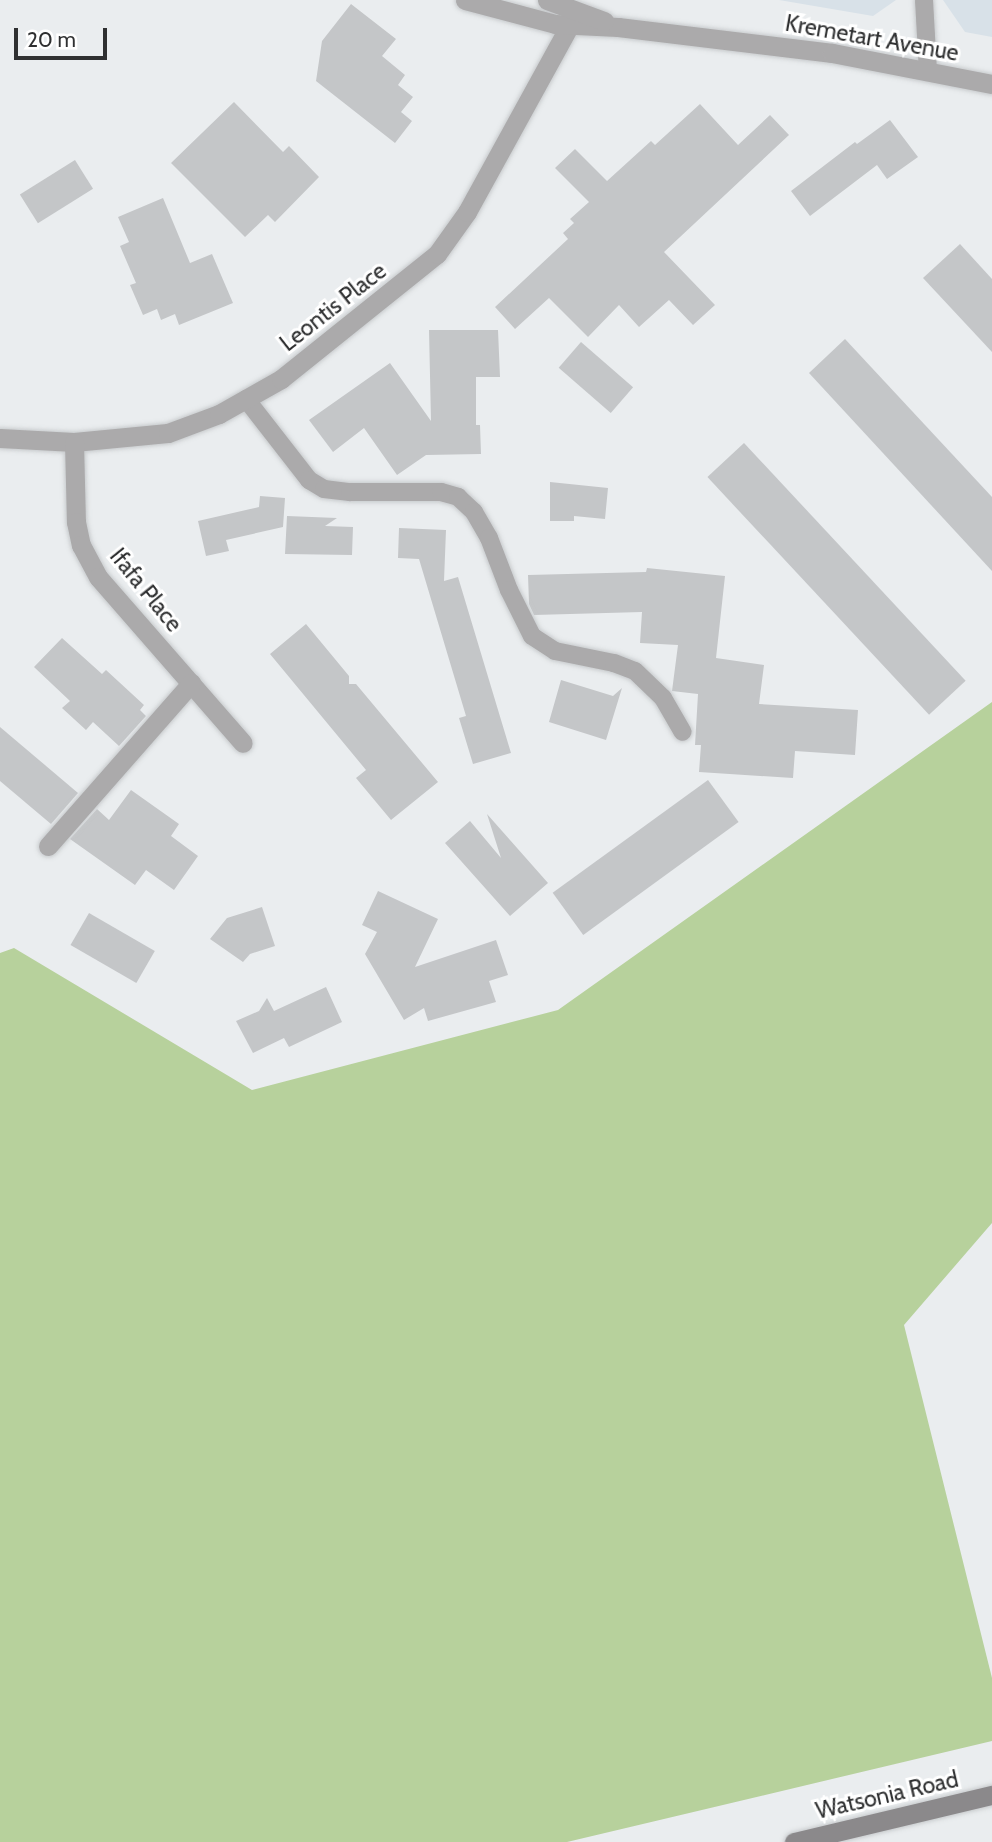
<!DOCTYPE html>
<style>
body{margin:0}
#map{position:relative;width:992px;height:1842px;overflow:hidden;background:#eaedef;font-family:Cabin,sans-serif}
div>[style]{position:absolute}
.built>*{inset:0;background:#d8e1e8}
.green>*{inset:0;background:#b7d19c}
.building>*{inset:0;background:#c4c6c8;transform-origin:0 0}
.roads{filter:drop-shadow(0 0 2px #c8cbcd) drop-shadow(0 0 2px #c8cbcd)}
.service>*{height:18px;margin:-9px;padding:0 9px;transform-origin:9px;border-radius:9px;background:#abaaab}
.minor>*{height:19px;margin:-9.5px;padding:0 9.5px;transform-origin:9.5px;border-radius:9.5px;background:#abaaab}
.tertiary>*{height:19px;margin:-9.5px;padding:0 9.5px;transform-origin:9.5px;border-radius:9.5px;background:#abaaab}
.secondary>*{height:19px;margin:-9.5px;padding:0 9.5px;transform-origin:9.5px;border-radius:9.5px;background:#8b898b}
span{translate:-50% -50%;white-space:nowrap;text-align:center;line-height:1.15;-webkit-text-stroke:6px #fff;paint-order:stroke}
.street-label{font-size:23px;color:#2f3031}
.scale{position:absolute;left:14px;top:28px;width:93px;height:32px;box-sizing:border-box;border:4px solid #2f3031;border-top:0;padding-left:9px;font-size:21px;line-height:24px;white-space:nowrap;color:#2f3031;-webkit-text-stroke:5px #fff;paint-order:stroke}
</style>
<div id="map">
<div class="built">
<i style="clip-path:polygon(779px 0,896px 0,873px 16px)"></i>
<i style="clip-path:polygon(943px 0,992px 0,992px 37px,965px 32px)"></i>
</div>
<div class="green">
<i style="clip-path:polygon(992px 702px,992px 1223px,904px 1325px,992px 1678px,992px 1741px,567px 1842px,0 1842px,0 953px,14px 948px,252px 1090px,558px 1010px)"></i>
</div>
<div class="building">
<i style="clip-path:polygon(351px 4px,396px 39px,382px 56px,405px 75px,398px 85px,413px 97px,401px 112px,412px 121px,395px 143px,316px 81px,322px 41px)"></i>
<i style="clip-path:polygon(234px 102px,283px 152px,289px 146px,319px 177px,275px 222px,268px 215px,245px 237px,171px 163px)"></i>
<i style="clip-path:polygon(700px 104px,738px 145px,770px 115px,789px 135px,664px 252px,715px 305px,693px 325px,669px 300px,639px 327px,619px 305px,588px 337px,549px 298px,515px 329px,495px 307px,568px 239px,563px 233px,574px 223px,570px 219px,589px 202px,555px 168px,575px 149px,607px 181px,651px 141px,655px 145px)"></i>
<i style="clip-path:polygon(890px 120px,918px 157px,887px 179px,877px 165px,810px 216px,791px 191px,855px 142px,857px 144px)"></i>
<i style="left:75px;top:160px;width:34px;height:65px;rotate:58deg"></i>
<i style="clip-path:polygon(163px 198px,190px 263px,212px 254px,233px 303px,179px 325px,175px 314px,161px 320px,157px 309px,143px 315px,130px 285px,136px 283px,120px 246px,129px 242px,118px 217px)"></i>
<i style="clip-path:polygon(960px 244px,992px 279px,992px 352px,923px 278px)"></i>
<i style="clip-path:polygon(429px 330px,498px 330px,500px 377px,476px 377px,476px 425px,480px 425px,481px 454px,426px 455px,397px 475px,364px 428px,333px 452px,309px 420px,390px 363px,431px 421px)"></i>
<i style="clip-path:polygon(845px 339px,992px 497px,992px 571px,809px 373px)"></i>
<i style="left:581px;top:342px;width:69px;height:34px;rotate:41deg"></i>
<i style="left:744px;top:443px;width:325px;height:50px;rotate:47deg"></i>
<i style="clip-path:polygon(550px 482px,608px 488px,605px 519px,574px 516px,574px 521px,550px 521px)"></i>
<i style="clip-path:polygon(260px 496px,285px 498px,283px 527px,226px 540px,229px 551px,206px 556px,198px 521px,259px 507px)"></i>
<i style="clip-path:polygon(287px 516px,337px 518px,325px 526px,353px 527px,352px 555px,285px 554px)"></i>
<i style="clip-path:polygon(399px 528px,446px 530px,444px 581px,458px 577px,511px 753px,473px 764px,459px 718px,466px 716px,419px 559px,398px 558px)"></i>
<i style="clip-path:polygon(647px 568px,725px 576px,716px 658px,764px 665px,759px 704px,858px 710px,855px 755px,795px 751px,793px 778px,699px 772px,701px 745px,695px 745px,698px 694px,672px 691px,678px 645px,640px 643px,642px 612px,534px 615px,529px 604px,528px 575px,646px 572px)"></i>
<i style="clip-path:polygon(306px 624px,349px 676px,349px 684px,356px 684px,438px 782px,391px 820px,356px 778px,366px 770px,270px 654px)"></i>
<i style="clip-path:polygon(62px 638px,102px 674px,106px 670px,144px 705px,140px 710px,146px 716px,119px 746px,93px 722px,86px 730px,62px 708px,70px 701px,34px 667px)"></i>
<i style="clip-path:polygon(561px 680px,613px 696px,622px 688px,606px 740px,549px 722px)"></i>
<i style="clip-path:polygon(0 727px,78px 793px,51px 824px,0 781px)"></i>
<i style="left:708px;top:780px;width:52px;height:192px;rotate:54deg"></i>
<i style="clip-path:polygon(131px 790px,179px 824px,171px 836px,198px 856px,174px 890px,146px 870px,135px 885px,70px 839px,97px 809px,109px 820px)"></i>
<i style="clip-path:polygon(487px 814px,548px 883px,510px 916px,445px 843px,470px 821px,501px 858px)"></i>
<i style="clip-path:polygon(378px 891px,438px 919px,415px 967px,496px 940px,508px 975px,489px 981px,496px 1002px,428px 1021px,424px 1008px,404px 1020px,365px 954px,377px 932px,362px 925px)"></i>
<i style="clip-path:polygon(262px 907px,275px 946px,250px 954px,243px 962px,210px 939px,227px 918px)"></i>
<i style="left:89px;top:913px;width:76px;height:37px;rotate:30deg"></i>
<i style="clip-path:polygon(326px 987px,342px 1022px,289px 1047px,284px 1038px,253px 1053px,236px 1021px,259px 1011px,267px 998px,274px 1011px)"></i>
</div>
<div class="roads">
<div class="service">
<i style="left:924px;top:0;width:72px;rotate:86.8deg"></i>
<i style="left:246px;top:399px;width:103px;rotate:52.1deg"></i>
<i style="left:309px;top:480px;width:17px;rotate:31deg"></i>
<i style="left:324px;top:489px;width:26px;rotate:7deg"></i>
<i style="left:350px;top:492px;width:91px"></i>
<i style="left:441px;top:492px;width:18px;rotate:16deg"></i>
<i style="left:458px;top:497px;width:22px;rotate:43deg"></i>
<i style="left:474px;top:512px;width:30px;rotate:60deg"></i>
<i style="left:489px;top:538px;width:56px;rotate:69deg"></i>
<i style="left:509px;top:590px;width:51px;rotate:63.4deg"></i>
<i style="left:532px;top:636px;width:27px;rotate:33deg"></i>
<i style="left:555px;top:651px;width:60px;rotate:11.5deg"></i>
<i style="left:614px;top:663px;width:22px;rotate:21deg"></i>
<i style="left:635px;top:671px;width:39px;rotate:44deg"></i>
<i style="left:663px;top:698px;width:39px;rotate:60deg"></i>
</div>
<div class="minor">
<i style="left:0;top:438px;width:74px;rotate:3.1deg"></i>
<i style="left:74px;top:442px;width:94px;rotate:-5.5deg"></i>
<i style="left:168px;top:433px;width:54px;rotate:-20.4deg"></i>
<i style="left:219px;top:414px;width:71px;rotate:-29.4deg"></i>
<i style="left:281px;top:379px;width:200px;rotate:-38.7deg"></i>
<i style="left:437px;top:254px;width:52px;rotate:-54.5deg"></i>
<i style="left:467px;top:212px;width:213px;rotate:-61.2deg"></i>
<i style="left:570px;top:25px;width:13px;rotate:-77deg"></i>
<i style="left:74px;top:442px;width:80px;rotate:88.6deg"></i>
<i style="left:76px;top:522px;width:24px;rotate:78deg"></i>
<i style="left:81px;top:545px;width:36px;rotate:62deg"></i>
<i style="left:98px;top:577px;width:220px;rotate:48.9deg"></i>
<i style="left:48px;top:846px;width:217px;rotate:-48.7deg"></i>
</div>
<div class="tertiary">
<i style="left:465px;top:0;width:93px;rotate:14.9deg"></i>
<i style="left:555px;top:24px;width:63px;rotate:2.7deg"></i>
<i style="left:618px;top:27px;width:216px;rotate:6.9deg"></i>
<i style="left:832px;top:53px;width:163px;rotate:11deg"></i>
<i style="left:547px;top:0;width:61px;rotate:20.2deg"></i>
</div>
<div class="secondary">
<i style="left:794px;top:1842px;width:204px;rotate:-13.4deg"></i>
</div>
</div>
<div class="street-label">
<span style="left:872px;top:38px;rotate:10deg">Kremetart Avenue</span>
<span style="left:333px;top:307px;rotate:-38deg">Leontis Place</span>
<span style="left:146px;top:590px;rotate:51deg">Ifafa Place</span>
<span style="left:887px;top:1795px;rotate:-13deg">Watsonia Road</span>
</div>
<div class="scale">20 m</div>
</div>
